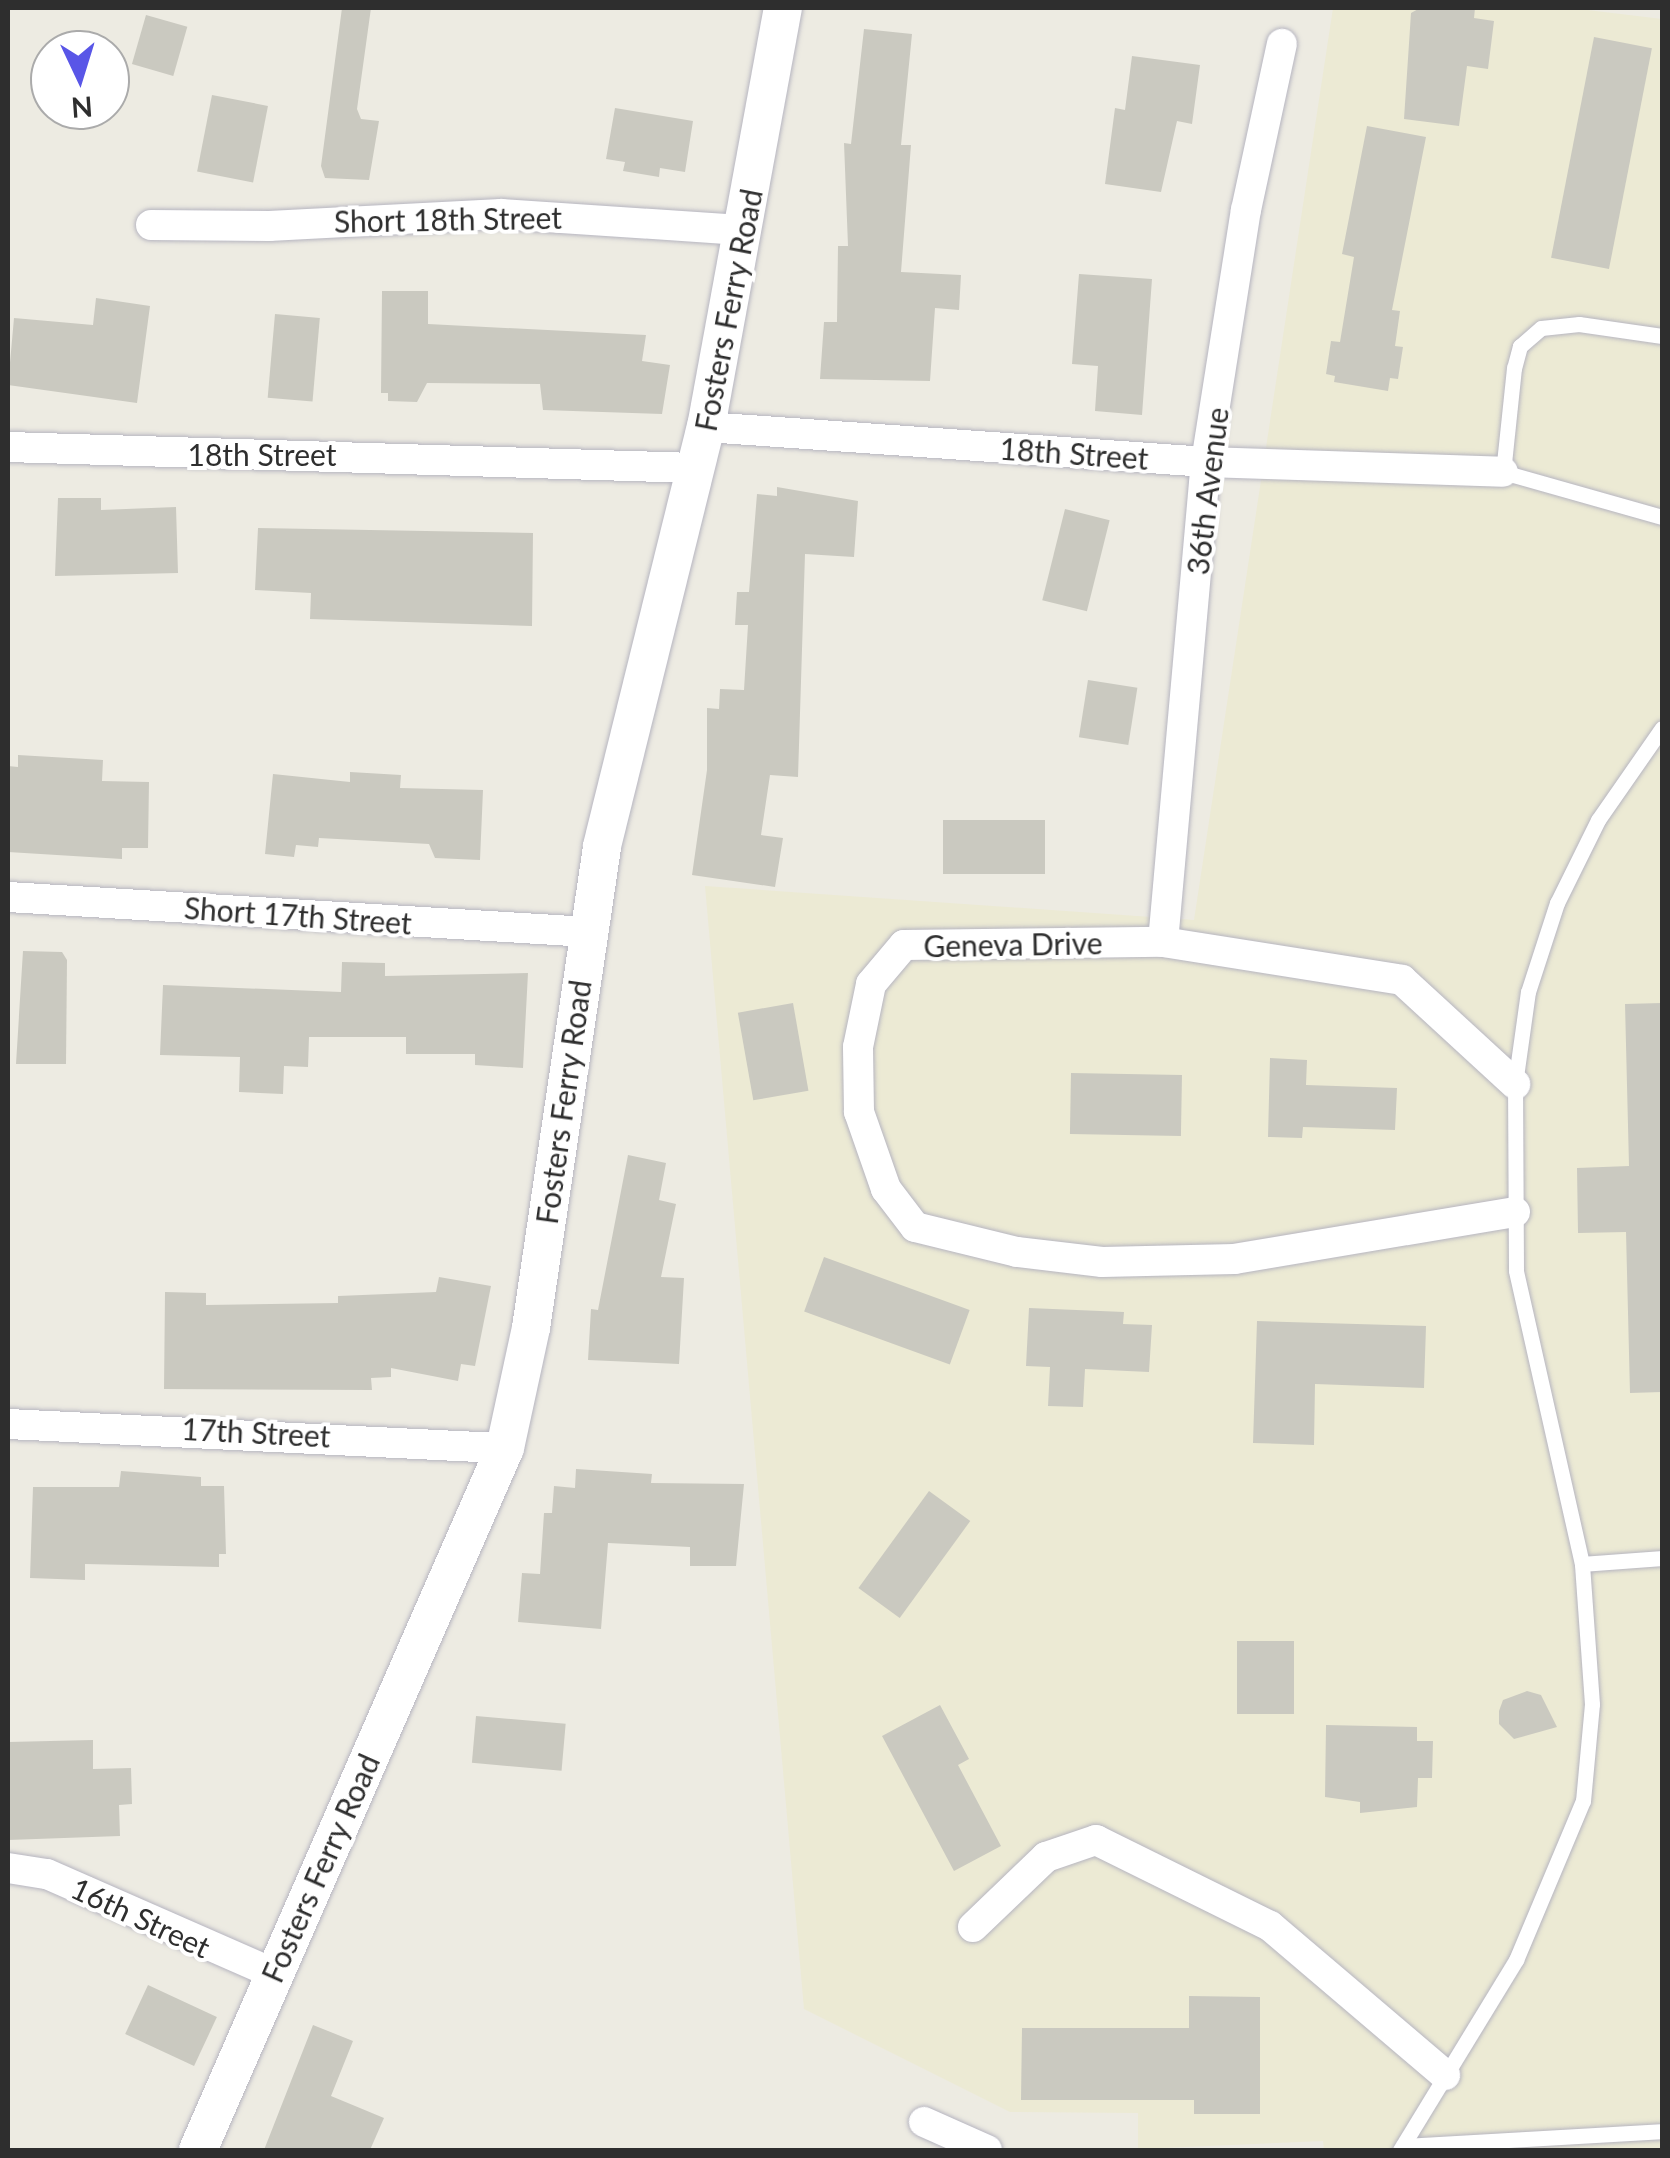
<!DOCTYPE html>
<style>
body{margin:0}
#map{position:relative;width:1670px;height:2158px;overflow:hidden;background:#edebe2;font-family:Lato,sans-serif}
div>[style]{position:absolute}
.education>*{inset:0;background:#ecead4}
.building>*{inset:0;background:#cac9c0;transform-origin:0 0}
.roads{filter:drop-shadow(0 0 2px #b6b5c0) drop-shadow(0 0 2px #b6b5c0)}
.service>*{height:15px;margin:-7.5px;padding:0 7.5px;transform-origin:7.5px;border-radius:7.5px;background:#fff}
.minor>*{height:30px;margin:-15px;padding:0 15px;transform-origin:15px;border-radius:15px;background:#fff}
.tertiary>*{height:38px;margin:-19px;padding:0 19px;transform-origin:19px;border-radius:19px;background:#fff}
span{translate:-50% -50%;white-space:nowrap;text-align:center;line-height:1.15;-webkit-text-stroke:8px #fff;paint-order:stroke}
.street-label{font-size:30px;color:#2e2e2e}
.frame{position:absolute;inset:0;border:10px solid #2e2e2e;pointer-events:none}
.north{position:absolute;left:30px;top:30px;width:100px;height:100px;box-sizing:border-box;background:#fff;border:2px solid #ababab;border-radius:50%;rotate:176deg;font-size:28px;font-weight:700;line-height:40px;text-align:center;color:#2e2e2e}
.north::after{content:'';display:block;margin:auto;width:35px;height:45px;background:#5956e7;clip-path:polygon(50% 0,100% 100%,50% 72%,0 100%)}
</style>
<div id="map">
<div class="education">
<i style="clip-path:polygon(1333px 8px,1571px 8px,1662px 19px,1662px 2150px,1324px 2150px,1323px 2141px,1138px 2149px,1138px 2113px,1010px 2112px,804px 2009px,705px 886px,1194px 920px)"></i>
</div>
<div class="building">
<i style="clip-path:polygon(342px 8px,371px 8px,357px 109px,361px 119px,379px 121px,369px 180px,325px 178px,321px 166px)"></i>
<i style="clip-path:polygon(1420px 8px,1475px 8px,1474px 18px,1494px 21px,1488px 69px,1467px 66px,1459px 126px,1404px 119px,1411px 13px)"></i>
<i style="left:146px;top:15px;width:43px;height:51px;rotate:16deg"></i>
<i style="clip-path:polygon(864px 29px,912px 34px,901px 145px,911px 145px,901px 272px,961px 275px,959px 310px,935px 308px,930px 381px,820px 379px,824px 322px,837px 322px,838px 246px,848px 246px,844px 143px,851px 144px)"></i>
<i style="left:1594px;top:37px;width:59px;height:225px;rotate:11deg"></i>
<i style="clip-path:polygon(1132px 56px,1200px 65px,1192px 124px,1177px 121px,1161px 192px,1105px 184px,1115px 108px,1125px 110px)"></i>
<i style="left:212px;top:95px;width:57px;height:78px;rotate:11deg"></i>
<i style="clip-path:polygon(615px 108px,693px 121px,685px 172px,660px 168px,659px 177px,623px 171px,625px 162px,606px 159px)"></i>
<i style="clip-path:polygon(1367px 126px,1426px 137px,1392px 310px,1400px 311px,1395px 346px,1403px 347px,1398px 379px,1390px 378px,1388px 391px,1334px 382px,1335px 376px,1326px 374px,1331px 341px,1340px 342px,1354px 257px,1342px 254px)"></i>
<i style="clip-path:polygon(1079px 274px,1152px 279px,1142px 415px,1095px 411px,1098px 366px,1072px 364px)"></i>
<i style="clip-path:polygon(382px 291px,428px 291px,428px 324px,646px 335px,642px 361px,670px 365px,662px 414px,543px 410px,540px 384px,427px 383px,417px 402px,388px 401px,388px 393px,381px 393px)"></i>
<i style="clip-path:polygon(96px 298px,150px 306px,137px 403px,8px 385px,14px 318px,93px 325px)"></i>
<i style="left:275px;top:314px;width:45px;height:84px;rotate:5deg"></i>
<i style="clip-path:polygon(777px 487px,858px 501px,854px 557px,805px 554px,798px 777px,770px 775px,761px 835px,783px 838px,775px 887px,692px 875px,707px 770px,707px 708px,719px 709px,720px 689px,744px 690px,748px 625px,735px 625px,737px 592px,749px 592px,757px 494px,777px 496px)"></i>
<i style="clip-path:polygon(58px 498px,101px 498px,101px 510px,176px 507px,178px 573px,55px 576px)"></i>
<i style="left:1065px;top:509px;width:46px;height:94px;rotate:14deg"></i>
<i style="clip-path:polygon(258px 528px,533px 533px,532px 626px,310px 619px,311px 593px,255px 590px)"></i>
<i style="left:1088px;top:680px;width:50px;height:58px;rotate:9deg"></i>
<i style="clip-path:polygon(18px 755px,103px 760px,102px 781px,149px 782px,148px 848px,122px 848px,122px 859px,8px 852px,8px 766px,18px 767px)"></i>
<i style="clip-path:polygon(350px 772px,401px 775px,400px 788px,483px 790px,480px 860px,435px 858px,429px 844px,319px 838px,318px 847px,296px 845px,294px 857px,265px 854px,273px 774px,350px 782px)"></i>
<i style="left:1045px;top:820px;width:54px;height:102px;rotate:90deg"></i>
<i style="clip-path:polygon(23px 951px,62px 952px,67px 960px,66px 1064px,16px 1064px)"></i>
<i style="clip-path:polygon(342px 962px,385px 963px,385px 976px,528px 973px,523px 1068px,475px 1065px,475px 1054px,406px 1054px,406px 1037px,309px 1037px,308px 1067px,284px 1066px,283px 1094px,239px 1092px,240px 1057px,160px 1055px,163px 985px,341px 992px)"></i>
<i style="left:793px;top:1003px;width:89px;height:56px;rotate:80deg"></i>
<i style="clip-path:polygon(1662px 1003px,1662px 1392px,1630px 1393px,1626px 1232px,1578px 1233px,1577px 1168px,1629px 1166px,1625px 1004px)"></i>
<i style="clip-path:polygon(1270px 1058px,1307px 1060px,1306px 1085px,1397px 1088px,1395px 1130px,1303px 1127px,1302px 1138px,1268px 1137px)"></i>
<i style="left:1071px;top:1073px;width:111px;height:61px;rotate:1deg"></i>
<i style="clip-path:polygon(628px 1155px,666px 1163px,659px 1200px,676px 1204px,661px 1277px,684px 1278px,679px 1364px,588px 1360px,591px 1309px,598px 1310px)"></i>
<i style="left:824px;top:1257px;width:155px;height:58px;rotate:20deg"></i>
<i style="clip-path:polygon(439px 1277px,491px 1286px,475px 1366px,461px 1364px,458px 1381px,391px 1368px,391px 1377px,371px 1378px,372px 1390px,164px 1389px,165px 1292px,206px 1293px,206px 1305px,338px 1303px,338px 1296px,436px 1292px)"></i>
<i style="clip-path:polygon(1029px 1308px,1124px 1312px,1123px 1324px,1152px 1325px,1149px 1372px,1085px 1369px,1083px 1407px,1048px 1406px,1050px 1367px,1026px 1366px)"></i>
<i style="clip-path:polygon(1257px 1321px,1426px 1326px,1424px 1388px,1315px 1384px,1314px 1445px,1253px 1443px)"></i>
<i style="clip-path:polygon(576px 1469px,652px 1474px,651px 1483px,744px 1484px,736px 1566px,690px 1566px,690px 1547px,608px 1543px,601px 1629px,518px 1622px,522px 1573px,540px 1574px,544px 1513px,552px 1513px,554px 1486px,575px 1488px)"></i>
<i style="clip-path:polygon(121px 1471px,201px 1477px,201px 1486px,224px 1486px,226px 1554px,219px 1554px,219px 1567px,85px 1564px,85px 1580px,30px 1578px,33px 1487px,119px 1487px)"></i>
<i style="left:929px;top:1491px;width:51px;height:120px;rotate:36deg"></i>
<i style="left:1294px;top:1641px;width:73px;height:57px;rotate:90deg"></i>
<i style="clip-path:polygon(1527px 1691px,1541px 1695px,1557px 1727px,1514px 1739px,1499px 1724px,1499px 1711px,1503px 1700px)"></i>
<i style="clip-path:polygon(940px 1705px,969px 1759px,958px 1765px,1001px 1846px,954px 1871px,882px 1736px)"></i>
<i style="left:476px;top:1716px;width:90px;height:47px;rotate:5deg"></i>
<i style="clip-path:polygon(1326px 1725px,1417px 1727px,1417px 1741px,1433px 1741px,1432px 1778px,1418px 1778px,1417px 1807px,1360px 1813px,1360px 1802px,1325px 1797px)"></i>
<i style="clip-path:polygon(93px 1740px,93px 1769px,131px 1768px,132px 1804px,119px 1805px,120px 1836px,8px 1840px,8px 1742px)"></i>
<i style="left:148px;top:1985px;width:76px;height:54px;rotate:25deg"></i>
<i style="clip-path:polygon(1189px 1996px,1260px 1997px,1260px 2114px,1194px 2114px,1194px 2100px,1021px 2100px,1022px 2028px,1189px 2028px)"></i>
<i style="clip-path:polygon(313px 2025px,353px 2041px,331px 2096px,384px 2118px,370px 2150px,264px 2150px)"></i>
</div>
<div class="roads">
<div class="service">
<i style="left:1662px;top:336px;width:84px;rotate:-171.8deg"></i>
<i style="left:1579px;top:324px;width:38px;rotate:174deg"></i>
<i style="left:1541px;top:328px;width:28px;rotate:139deg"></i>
<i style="left:1520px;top:346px;width:23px;rotate:105deg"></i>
<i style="left:1514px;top:368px;width:105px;rotate:96deg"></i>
<i style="left:1503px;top:472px;width:165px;rotate:15.8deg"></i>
<i style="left:1582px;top:1564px;width:80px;rotate:-4.3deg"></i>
<i style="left:1403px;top:2146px;width:259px;rotate:-3.3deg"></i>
<i style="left:1400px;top:2150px;width:223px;rotate:-58.6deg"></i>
<i style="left:1516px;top:1960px;width:173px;rotate:-67.2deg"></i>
<i style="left:1583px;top:1801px;width:97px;rotate:-84.7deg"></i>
<i style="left:1592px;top:1704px;width:140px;rotate:-94.1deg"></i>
<i style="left:1582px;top:1564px;width:301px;rotate:-102.7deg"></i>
<i style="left:1516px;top:1270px;width:186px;rotate:-90.3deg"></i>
<i style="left:1515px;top:1084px;width:93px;rotate:-82deg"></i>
<i style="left:1528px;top:992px;width:94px;rotate:-72deg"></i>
<i style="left:1557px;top:903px;width:93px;rotate:-63.7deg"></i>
<i style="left:1598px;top:820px;width:112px;rotate:-55.2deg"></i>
</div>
<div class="minor">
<i style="left:151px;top:225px;width:118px;rotate:0.5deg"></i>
<i style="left:269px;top:226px;width:232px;rotate:-3deg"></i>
<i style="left:501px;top:214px;width:244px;rotate:3.8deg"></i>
<i style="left:706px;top:427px;width:501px;rotate:4deg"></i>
<i style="left:1206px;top:462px;width:297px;rotate:1.9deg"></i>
<i style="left:8px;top:447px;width:688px;rotate:1.75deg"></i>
<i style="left:8px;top:897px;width:581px;rotate:3.45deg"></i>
<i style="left:1163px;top:942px;width:482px;rotate:-84.9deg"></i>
<i style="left:1206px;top:462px;width:255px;rotate:-81deg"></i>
<i style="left:1246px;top:210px;width:170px;rotate:-77.8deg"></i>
<i style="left:1515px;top:1212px;width:284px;rotate:170.5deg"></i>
<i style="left:1235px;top:1259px;width:133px;rotate:178.7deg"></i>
<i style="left:1102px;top:1262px;width:86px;rotate:-173.3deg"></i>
<i style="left:1017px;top:1252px;width:105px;rotate:-166.2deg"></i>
<i style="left:915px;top:1227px;width:48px;rotate:-127.3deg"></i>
<i style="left:886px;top:1189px;width:82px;rotate:-109.3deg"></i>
<i style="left:859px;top:1112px;width:65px;rotate:-90.9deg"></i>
<i style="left:858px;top:1047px;width:64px;rotate:-78.3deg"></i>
<i style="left:871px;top:984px;width:51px;rotate:-49.8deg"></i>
<i style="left:904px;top:945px;width:259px;rotate:-0.7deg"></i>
<i style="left:1163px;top:942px;width:242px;rotate:9deg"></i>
<i style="left:1402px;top:980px;width:154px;rotate:42.6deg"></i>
<i style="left:8px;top:1424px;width:498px;rotate:2.8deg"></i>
<i style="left:8px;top:1868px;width:39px;rotate:9deg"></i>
<i style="left:47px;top:1874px;width:247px;rotate:23.7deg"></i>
<i style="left:973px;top:1927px;width:101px;rotate:-43.8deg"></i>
<i style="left:1046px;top:1857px;width:53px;rotate:-18.8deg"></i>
<i style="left:1096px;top:1840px;width:194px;rotate:26.3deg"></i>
<i style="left:1270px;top:1926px;width:230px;rotate:40.4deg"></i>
<i style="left:924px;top:2122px;width:69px;rotate:24deg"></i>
</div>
<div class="tertiary">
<i style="left:198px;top:2150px;width:766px;rotate:-66.38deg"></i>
<i style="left:505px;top:1448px;width:123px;rotate:-77.8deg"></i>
<i style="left:531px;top:1328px;width:487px;rotate:-81.6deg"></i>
<i style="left:602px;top:846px;width:432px;rotate:-76.1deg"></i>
<i style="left:706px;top:427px;width:426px;rotate:-79.6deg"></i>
</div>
</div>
<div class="street-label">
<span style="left:448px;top:219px;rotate:-1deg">Short 18th Street</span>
<span style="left:728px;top:310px;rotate:-79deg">Fosters Ferry Road</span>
<span style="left:1074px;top:453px;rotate:4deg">18th Street</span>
<span style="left:262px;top:454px">18th Street</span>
<span style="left:1207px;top:491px;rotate:-83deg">36th Avenue</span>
<span style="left:298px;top:915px;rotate:4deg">Short 17th Street</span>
<span style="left:1013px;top:944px;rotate:-1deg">Geneva Drive</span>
<span style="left:563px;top:1102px;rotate:-82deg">Fosters Ferry Road</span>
<span style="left:256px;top:1432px;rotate:3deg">17th Street</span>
<span style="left:320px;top:1868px;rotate:-66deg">Fosters Ferry Road</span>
<span style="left:141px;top:1917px;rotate:25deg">16th Street</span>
</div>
<div class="frame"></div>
<div class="north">N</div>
</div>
